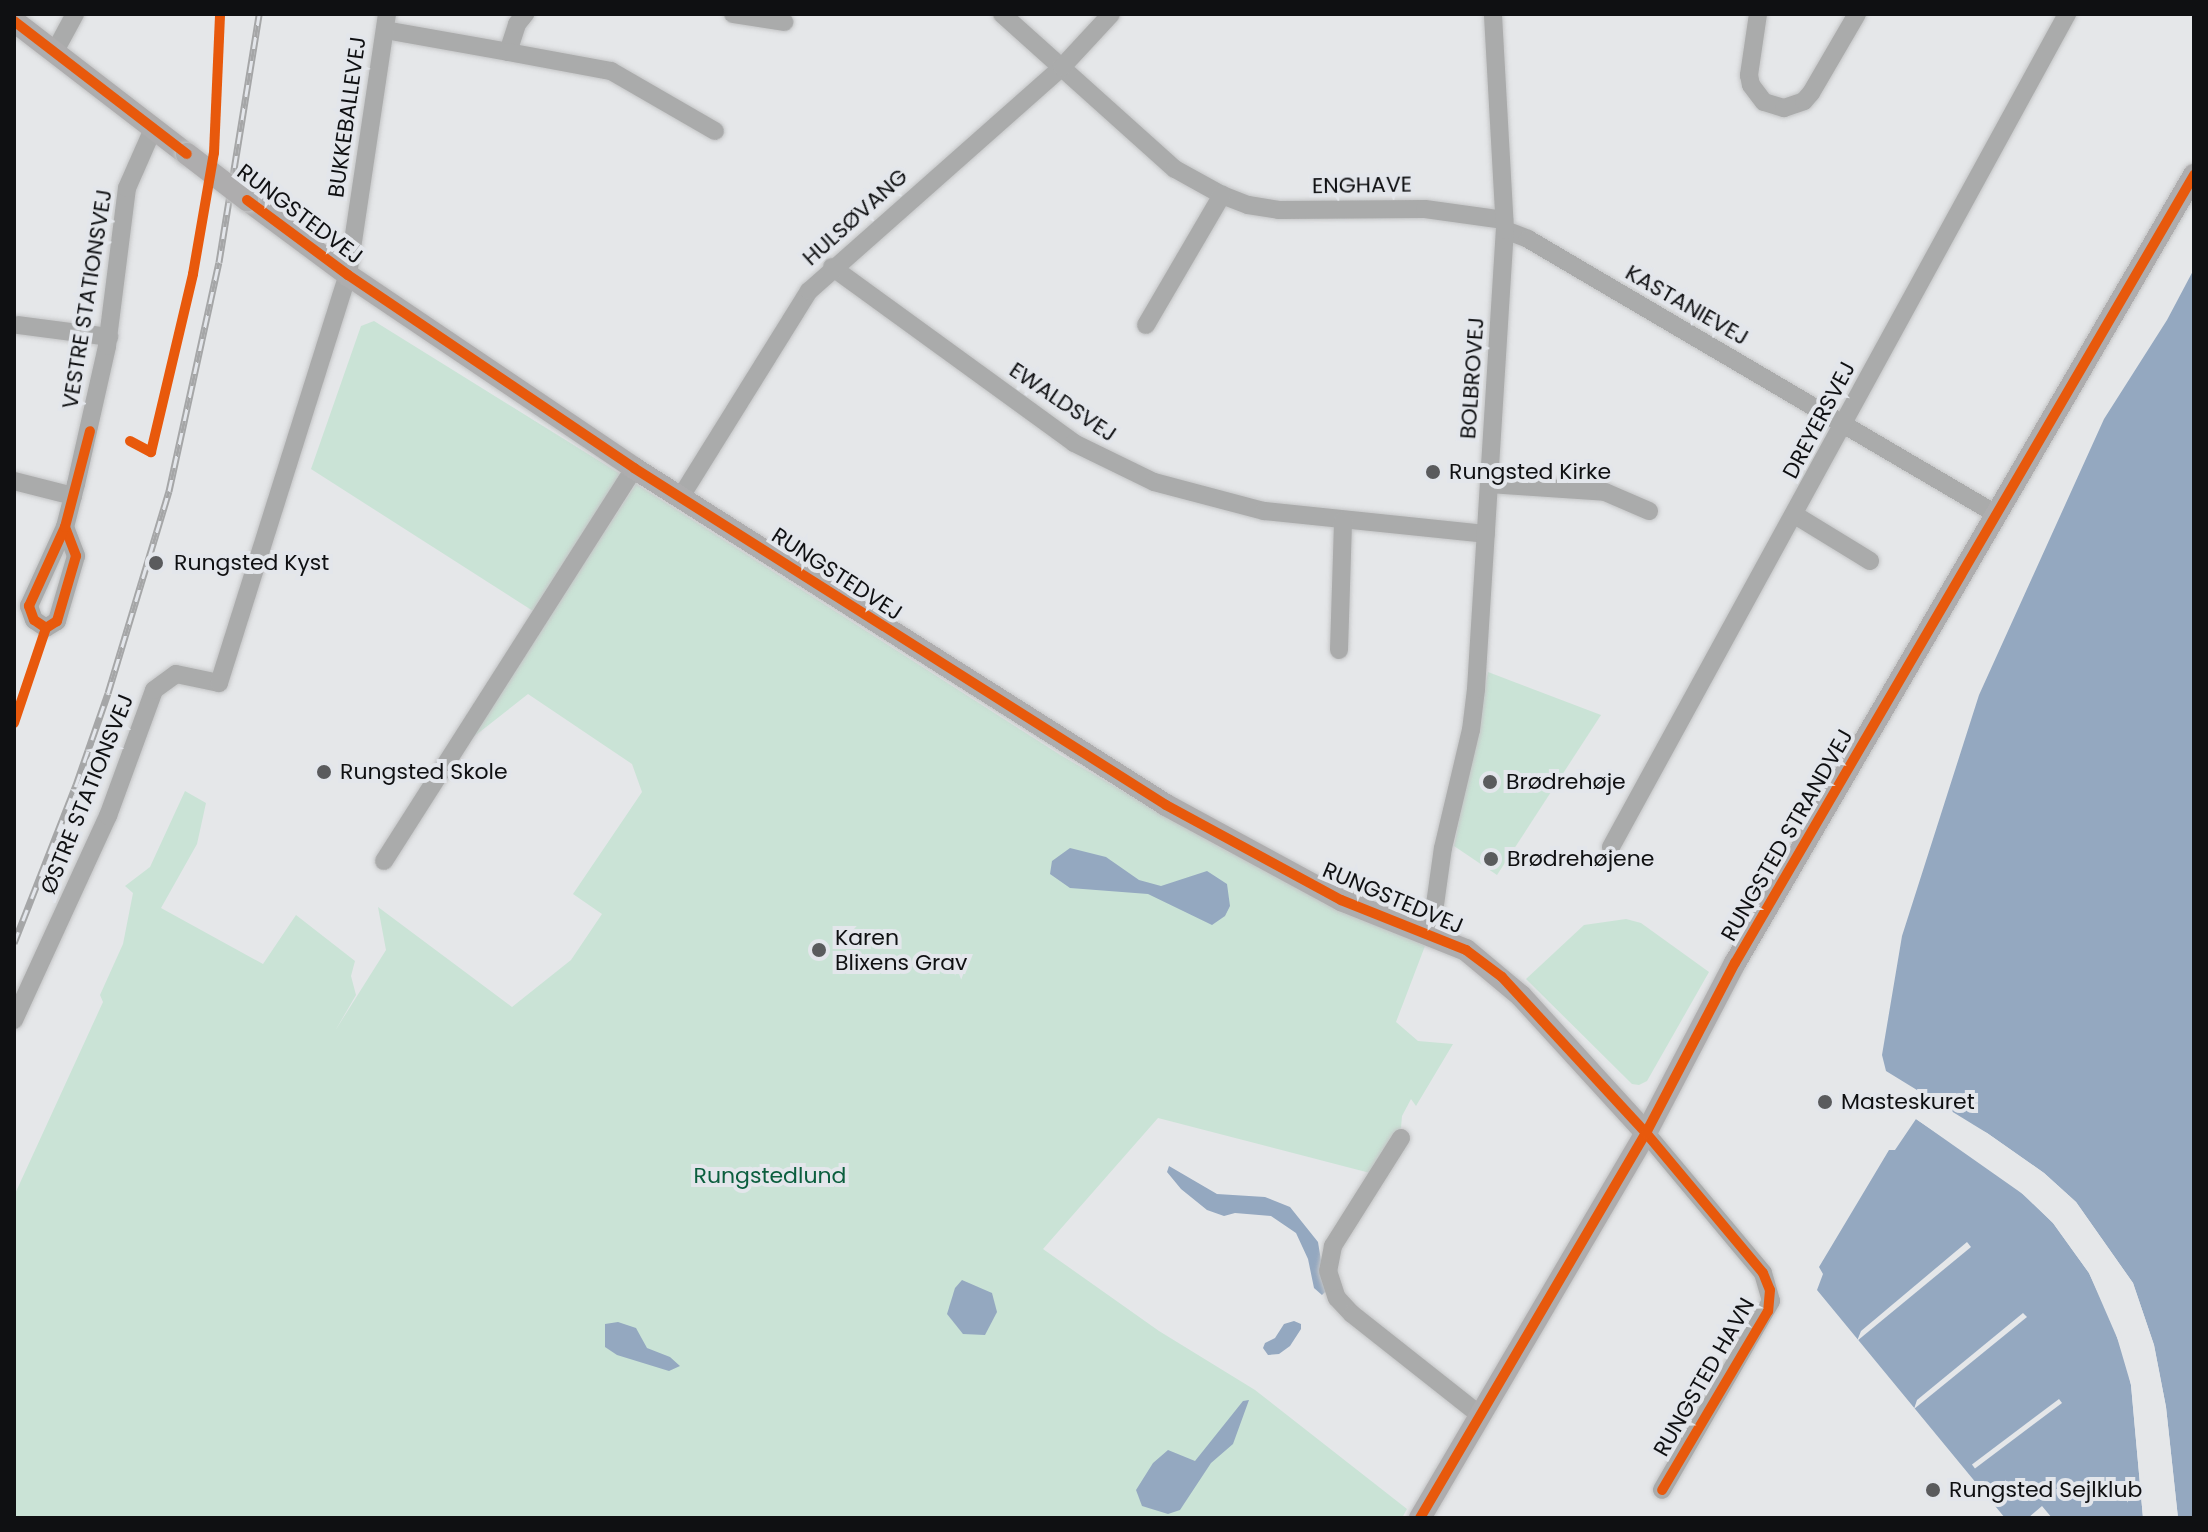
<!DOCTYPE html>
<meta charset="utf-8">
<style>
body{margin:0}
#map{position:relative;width:2208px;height:1532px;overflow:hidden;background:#e5e7e9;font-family:Poppins,sans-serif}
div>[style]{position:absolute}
.green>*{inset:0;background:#cae3d6}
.water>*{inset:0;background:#94a8c0}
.pier>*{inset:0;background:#e5e7e9;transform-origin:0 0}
.roads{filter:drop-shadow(0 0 2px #c4c5c6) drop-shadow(0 0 2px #c4c5c6)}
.minor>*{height:18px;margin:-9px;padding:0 9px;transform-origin:9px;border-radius:9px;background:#aaabab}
.major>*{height:22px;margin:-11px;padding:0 11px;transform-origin:11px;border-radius:11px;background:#aeadae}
.rail>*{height:7px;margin-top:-3.5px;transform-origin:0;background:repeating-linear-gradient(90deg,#e3e6eb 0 12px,#a5a6a7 0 24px);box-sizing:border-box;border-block:2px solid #a5a6a7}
.bridges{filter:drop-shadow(0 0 2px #c4c5c6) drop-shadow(0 0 2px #c4c5c6)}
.major-bridge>*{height:22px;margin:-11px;padding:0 11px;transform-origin:11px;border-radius:11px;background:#aeadae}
.cycleway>*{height:10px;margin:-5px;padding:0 5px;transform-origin:5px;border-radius:5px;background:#e8590c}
.dots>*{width:22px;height:22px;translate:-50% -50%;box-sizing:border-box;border:4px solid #e3e6eb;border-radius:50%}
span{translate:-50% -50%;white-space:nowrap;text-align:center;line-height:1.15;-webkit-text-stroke:8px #e3e6eb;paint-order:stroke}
.street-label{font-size:22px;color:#0f1012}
.poi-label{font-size:22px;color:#0f1012}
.left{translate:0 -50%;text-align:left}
.park-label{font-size:22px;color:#0b5e3e}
.frame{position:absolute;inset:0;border:16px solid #0f1012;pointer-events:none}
</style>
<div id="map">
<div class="green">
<i style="clip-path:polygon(374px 321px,622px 475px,533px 611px,311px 469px,361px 326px)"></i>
<i style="clip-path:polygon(636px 484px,1062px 756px,1221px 848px,1425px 946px,1396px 1022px,1418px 1041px,1453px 1044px,1416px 1106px,1411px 1099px,1402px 1116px,1401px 1128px,1370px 1173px,1158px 1118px,1043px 1249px,1159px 1331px,1255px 1390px,1407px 1509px,1402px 1518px,14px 1518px,14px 1196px,103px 1002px,100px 995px,123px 944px,133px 893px,125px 886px,150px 867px,185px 791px,206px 803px,197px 844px,161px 908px,263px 964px,296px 915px,355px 961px,351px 976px,356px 995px,335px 1031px,386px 950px,378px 907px,512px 1007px,571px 960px,602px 914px,573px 894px,642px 792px,632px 764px,528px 694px,467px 742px)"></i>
<i style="clip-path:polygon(1488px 672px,1601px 715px,1497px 875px,1454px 846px)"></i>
<i style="clip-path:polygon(1626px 919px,1641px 923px,1709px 972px,1647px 1081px,1639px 1085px,1632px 1084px,1526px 979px,1584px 925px)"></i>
</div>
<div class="water">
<i style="clip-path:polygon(2194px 269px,2194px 1518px,2178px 1518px,2166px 1407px,2154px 1345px,2133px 1283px,2076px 1202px,2044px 1173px,1987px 1133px,1886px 1071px,1882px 1055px,1902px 936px,1979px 695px,2104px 419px,2167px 320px)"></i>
<i style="clip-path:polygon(1070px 848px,1106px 857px,1139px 880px,1161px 886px,1207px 871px,1227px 884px,1230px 906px,1225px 916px,1212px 925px,1148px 894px,1070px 888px,1050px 874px,1052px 861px)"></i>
<i style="clip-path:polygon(1916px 1119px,2010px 1182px,2053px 1223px,2089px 1273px,2114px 1327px,2131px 1385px,2143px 1518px,2052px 1518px,2042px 1506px,2028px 1518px,2005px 1518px,1817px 1290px,1823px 1274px,1819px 1267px,1889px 1150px,1895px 1150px)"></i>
<i style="clip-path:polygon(1169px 1166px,1217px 1194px,1265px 1197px,1290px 1207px,1318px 1242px,1326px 1291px,1322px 1295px,1314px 1288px,1308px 1259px,1296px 1233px,1271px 1216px,1235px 1213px,1224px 1216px,1207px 1210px,1181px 1189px,1167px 1172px)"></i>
<i style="clip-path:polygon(962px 1280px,992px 1293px,997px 1312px,985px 1335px,963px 1334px,947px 1314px,955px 1288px)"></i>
<i style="clip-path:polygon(1294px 1321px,1301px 1324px,1301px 1329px,1290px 1346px,1279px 1354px,1268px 1355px,1263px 1348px,1265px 1343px,1275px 1338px,1284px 1324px)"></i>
<i style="clip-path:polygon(618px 1322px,636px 1328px,647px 1348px,670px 1357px,680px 1366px,669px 1371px,617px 1355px,605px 1347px,605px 1324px)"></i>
<i style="clip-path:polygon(1249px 1400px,1233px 1444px,1211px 1463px,1180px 1510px,1168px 1514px,1142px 1506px,1136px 1490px,1153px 1463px,1168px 1450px,1195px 1461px,1243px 1401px)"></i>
</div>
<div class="pier">
<i style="clip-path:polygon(1919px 1115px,2013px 1180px,2056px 1221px,2092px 1271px,2118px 1325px,2135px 1384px,2147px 1518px,2143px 1518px,2131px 1385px,2125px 1356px,2089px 1273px,2053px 1223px,2027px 1197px,1916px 1119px)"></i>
<i style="clip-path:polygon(1959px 1120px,1987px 1133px,2044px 1173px,2076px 1202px,2133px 1283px,2154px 1345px,2166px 1407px,2178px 1518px,2174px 1518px,2162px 1408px,2150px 1346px,2129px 1285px,2073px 1205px,2042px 1176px)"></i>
<i style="clip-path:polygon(1967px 1242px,1971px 1247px,1857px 1341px,1861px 1331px)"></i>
<i style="clip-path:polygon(2023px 1313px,2027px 1317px,1914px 1409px,1917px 1400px)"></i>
<i style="left:2059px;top:1399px;width:5px;height:109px;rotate:53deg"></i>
</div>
<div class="roads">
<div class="minor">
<i style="left:733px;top:14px;width:52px;rotate:8.9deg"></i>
<i style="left:1002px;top:14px;width:232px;rotate:41.9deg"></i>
<i style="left:1175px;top:169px;width:54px;rotate:29deg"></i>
<i style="left:1222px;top:195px;width:28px;rotate:21deg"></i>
<i style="left:1248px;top:205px;width:31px;rotate:9deg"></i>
<i style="left:1279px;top:210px;width:146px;rotate:-0.4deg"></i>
<i style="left:1425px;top:209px;width:80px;rotate:7.9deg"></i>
<i style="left:1758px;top:14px;width:62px;rotate:98.4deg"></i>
<i style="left:1749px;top:75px;width:10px;rotate:79deg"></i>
<i style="left:1751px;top:85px;width:21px;rotate:53deg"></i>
<i style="left:1764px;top:102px;width:21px;rotate:17deg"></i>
<i style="left:1784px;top:108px;width:21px;rotate:-19deg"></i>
<i style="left:1804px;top:101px;width:11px;rotate:-49deg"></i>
<i style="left:1811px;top:93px;width:91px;rotate:-59.8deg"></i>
<i style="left:385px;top:30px;width:125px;rotate:10.1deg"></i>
<i style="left:508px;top:52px;width:29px;rotate:-72deg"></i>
<i style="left:517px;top:24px;width:13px;rotate:-51deg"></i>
<i style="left:55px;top:51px;width:42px;rotate:-61.6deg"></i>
<i style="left:508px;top:52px;width:105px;rotate:10.5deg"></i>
<i style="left:611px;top:71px;width:120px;rotate:30deg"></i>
<i style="left:1505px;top:230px;width:25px;rotate:21deg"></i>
<i style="left:1528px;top:239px;width:543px;rotate:30.44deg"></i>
<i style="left:832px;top:267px;width:299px;rotate:36deg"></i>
<i style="left:1074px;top:443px;width:89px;rotate:26deg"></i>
<i style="left:1154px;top:482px;width:114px;rotate:14.8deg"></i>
<i style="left:1264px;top:511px;width:223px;rotate:5.9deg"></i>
<i style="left:18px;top:325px;width:92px;rotate:7.5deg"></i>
<i style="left:1146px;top:325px;width:151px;rotate:-59.7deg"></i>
<i style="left:14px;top:481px;width:61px;rotate:14.3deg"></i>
<i style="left:1489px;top:484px;width:116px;rotate:3.9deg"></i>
<i style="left:1605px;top:492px;width:48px;rotate:23.4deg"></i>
<i style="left:680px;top:498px;width:244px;rotate:-58.1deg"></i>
<i style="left:809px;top:291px;width:338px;rotate:-41.5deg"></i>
<i style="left:1062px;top:67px;width:72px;rotate:-47.2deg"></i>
<i style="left:1795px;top:515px;width:88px;rotate:31.5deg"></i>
<i style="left:65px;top:527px;width:31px;rotate:69deg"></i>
<i style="left:76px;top:556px;width:68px;rotate:106.3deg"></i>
<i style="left:57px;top:621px;width:13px;rotate:148deg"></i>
<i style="left:46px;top:628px;width:14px;rotate:-146deg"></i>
<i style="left:34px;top:620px;width:15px;rotate:-110deg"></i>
<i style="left:29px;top:606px;width:87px;rotate:-65.5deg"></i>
<i style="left:65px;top:527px;width:44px;rotate:-75.7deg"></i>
<i style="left:76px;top:484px;width:141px;rotate:-77.3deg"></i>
<i style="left:107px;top:346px;width:159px;rotate:-82.8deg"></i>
<i style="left:127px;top:188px;width:64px;rotate:-66.2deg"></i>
<i style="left:1339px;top:650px;width:130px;rotate:-88.2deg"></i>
<i style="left:1611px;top:847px;width:950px;rotate:-61.3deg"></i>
<i style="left:384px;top:861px;width:466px;rotate:-57.5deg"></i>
<i style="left:1431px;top:933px;width:86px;rotate:-82deg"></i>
<i style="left:1443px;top:848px;width:121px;rotate:-76.7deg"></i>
<i style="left:1471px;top:730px;width:41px;rotate:-83deg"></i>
<i style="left:1476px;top:689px;width:460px;rotate:-86.4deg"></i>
<i style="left:1505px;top:230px;width:216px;rotate:-93.2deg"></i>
<i style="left:14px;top:1020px;width:225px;rotate:-65.3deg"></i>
<i style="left:108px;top:816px;width:134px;rotate:-69.9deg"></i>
<i style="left:154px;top:690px;width:27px;rotate:-36deg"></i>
<i style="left:176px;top:674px;width:44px;rotate:11.8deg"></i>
<i style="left:219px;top:683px;width:428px;rotate:-72.5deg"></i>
<i style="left:348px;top:275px;width:264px;rotate:-81.5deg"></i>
<i style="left:1646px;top:1133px;width:182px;rotate:50.1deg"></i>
<i style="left:1763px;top:1273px;width:29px;rotate:74deg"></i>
<i style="left:1771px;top:1301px;width:218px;rotate:120deg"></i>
<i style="left:1401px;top:1138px;width:128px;rotate:122.2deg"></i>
<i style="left:1333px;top:1246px;width:25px;rotate:101deg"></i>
<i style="left:1328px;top:1271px;width:28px;rotate:72deg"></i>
<i style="left:1337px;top:1298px;width:22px;rotate:47deg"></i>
<i style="left:1352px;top:1314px;width:163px;rotate:38.3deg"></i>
</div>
<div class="major">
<i style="left:14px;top:21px;width:218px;rotate:37.6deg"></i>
<i style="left:247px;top:200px;width:126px;rotate:36.6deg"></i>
<i style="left:348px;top:275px;width:345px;rotate:34deg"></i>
<i style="left:634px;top:468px;width:630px;rotate:32.35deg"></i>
<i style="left:1166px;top:805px;width:199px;rotate:28.5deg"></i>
<i style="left:1341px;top:900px;width:135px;rotate:21.8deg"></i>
<i style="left:1466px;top:950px;width:72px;rotate:39.9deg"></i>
<i style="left:1521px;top:996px;width:185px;rotate:47.6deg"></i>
<i style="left:1420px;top:1518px;width:446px;rotate:-59.6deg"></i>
<i style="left:1646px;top:1133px;width:192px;rotate:-62.4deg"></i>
<i style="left:1735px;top:963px;width:912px;rotate:-59.78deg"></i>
</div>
</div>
<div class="rail">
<i style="left:14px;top:943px;width:170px;rotate:-68.6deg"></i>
<i style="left:76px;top:785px;width:97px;rotate:-70.8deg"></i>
<i style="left:108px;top:693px;width:211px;rotate:-73.2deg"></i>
<i style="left:169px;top:491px;width:234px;rotate:-77.7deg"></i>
<i style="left:219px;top:262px;width:251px;rotate:-80.8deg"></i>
</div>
<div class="bridges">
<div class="major-bridge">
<i style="left:187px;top:154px;width:76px;rotate:37.5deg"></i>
</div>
</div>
<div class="cycleway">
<i style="left:14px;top:21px;width:218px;rotate:37.6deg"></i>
<i style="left:247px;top:200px;width:126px;rotate:36.6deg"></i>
<i style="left:348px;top:275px;width:345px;rotate:34deg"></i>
<i style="left:634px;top:468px;width:630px;rotate:32.35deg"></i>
<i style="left:1166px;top:805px;width:199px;rotate:28.5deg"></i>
<i style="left:1341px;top:900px;width:135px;rotate:21.8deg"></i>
<i style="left:1466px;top:950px;width:45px;rotate:36.9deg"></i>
<i style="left:1502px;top:977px;width:212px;rotate:47.3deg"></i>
<i style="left:1646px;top:1133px;width:182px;rotate:50.1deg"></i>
<i style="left:1763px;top:1273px;width:18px;rotate:68deg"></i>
<i style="left:1770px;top:1290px;width:21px;rotate:95deg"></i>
<i style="left:1768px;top:1311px;width:208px;rotate:120.6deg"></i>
<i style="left:130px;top:441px;width:24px;rotate:28deg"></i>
<i style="left:151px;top:452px;width:183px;rotate:-76.7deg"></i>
<i style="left:193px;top:274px;width:123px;rotate:-80.2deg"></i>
<i style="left:214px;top:153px;width:139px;rotate:-87.5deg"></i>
<i style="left:65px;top:527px;width:31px;rotate:69deg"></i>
<i style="left:76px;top:556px;width:68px;rotate:106.3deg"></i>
<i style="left:57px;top:621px;width:13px;rotate:148deg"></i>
<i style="left:46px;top:628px;width:14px;rotate:-146deg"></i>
<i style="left:34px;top:620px;width:15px;rotate:-110deg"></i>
<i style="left:29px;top:606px;width:87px;rotate:-65.5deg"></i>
<i style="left:65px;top:527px;width:99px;rotate:-75.4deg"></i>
<i style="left:14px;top:723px;width:100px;rotate:-71.4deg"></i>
<i style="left:1420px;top:1518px;width:446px;rotate:-59.6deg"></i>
<i style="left:1646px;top:1133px;width:192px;rotate:-62.4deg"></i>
<i style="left:1735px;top:963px;width:912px;rotate:-59.78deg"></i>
</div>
<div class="dots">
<i style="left:1433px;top:472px;background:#5a5b5d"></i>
<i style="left:156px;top:563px;background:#5a5b5d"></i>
<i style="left:324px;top:772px;background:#5a5b5d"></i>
<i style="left:1490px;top:782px;background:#5a5b5d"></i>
<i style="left:1491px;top:859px;background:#5a5b5d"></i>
<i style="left:819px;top:950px;background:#5a5b5d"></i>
<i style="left:1825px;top:1102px;background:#5a5b5d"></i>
<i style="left:1933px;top:1490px;background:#5a5b5d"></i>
</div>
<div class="street-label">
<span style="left:347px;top:117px;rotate:-82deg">BUKKEBALLEVEJ</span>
<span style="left:1362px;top:185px;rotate:-1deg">ENGHAVE</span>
<span style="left:300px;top:214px;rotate:37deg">RUNGSTEDVEJ</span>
<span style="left:855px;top:217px;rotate:-42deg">HULSØVANG</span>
<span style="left:87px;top:299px;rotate:-81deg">VESTRE STATIONSVEJ</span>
<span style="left:1687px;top:305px;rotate:30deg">KASTANIEVEJ</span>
<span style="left:1472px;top:378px;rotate:-86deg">BOLBROVEJ</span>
<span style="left:1063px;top:402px;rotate:34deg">EWALDSVEJ</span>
<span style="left:1819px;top:420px;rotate:-62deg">DREYERSVEJ</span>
<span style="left:837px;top:574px;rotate:33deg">RUNGSTEDVEJ</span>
<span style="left:87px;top:794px;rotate:-68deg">ØSTRE STATIONSVEJ</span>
<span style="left:1787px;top:835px;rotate:-60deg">RUNGSTED STRANDVEJ</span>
<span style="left:1393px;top:898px;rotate:23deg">RUNGSTEDVEJ</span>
<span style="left:1704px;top:1377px;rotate:-60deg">RUNGSTED HAVN</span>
</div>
<div class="poi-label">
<span class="left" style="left:1449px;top:472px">Rungsted Kirke</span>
<span class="left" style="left:174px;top:563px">Rungsted Kyst</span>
<span class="left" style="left:340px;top:772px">Rungsted Skole</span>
<span class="left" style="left:1506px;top:782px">Brødrehøje</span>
<span class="left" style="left:1507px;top:859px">Brødrehøjene</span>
<span class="left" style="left:835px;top:950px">Karen<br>Blixens Grav</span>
<span class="left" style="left:1841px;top:1102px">Masteskuret</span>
<span class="left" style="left:1949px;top:1490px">Rungsted Sejlklub</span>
</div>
<div class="park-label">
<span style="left:770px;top:1176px">Rungstedlund</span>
</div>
<div class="frame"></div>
</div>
